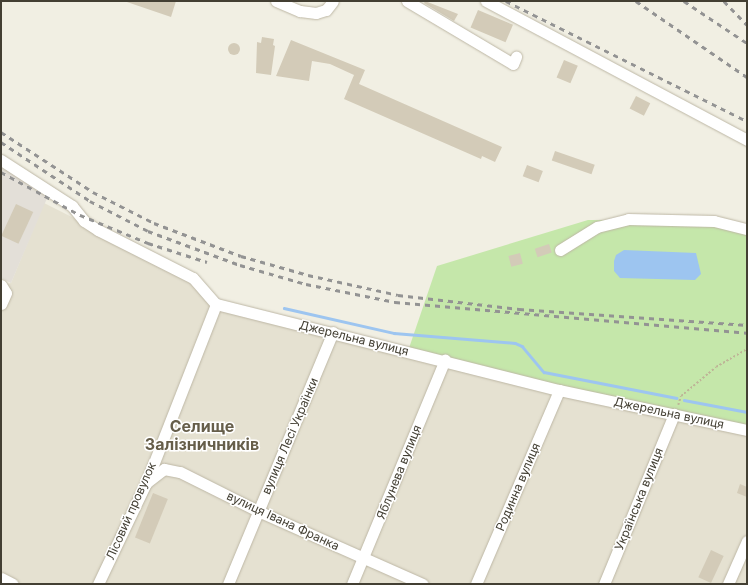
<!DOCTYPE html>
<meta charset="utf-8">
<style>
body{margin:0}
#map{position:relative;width:748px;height:585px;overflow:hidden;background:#f1efe3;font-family:Inter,sans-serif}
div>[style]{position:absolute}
.residential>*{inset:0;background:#e5e1d1}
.industrial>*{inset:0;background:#e3dfd8}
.green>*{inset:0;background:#c5e7aa}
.water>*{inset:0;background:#9dc5f0}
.stream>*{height:2.5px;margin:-1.25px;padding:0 1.25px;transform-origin:1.25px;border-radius:1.25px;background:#9dc5f0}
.building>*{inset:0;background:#d3cbb8;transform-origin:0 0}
.round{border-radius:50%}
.path>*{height:1.5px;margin-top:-0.75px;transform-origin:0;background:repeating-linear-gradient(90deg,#beb597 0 2px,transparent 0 4px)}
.roads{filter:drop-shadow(0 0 1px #bdb7a5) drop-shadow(0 0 1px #bdb7a5)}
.minor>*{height:11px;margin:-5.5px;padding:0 5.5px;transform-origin:5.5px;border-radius:5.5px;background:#fff}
.rail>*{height:2.5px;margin-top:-1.25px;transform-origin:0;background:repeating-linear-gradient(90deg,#939393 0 5px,transparent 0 10px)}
span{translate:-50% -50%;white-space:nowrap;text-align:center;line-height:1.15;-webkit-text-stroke:3px #fff;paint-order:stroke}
.street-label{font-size:12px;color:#433f33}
.district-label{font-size:16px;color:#665e4a;font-weight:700}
.frame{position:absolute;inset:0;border:2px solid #433f33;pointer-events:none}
</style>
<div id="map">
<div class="residential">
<i style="clip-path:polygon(44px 203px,193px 278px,216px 304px,747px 430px,747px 584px,1px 584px,1px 285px,11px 283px)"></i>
</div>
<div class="industrial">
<i style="clip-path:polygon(1px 165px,48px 196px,11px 283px,1px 278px)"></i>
</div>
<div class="green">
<i style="clip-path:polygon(588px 220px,705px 220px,747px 229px,747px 430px,408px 351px,437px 266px)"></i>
</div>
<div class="water">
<i style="clip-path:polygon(624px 250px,696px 253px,701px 274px,695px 280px,620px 278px,614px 271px,614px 261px,616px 255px)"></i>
</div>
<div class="stream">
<i style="left:284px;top:308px;width:113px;rotate:12.8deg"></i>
<i style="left:394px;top:333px;width:121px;rotate:4.7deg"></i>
<i style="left:515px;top:343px;width:8px;rotate:23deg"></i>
<i style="left:522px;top:346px;width:34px;rotate:50deg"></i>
<i style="left:544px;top:372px;width:135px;rotate:11.1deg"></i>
<i style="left:684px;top:400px;width:64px;rotate:10.8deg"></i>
</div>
<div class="building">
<i style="clip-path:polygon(124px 1px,176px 1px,171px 17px)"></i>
<i style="clip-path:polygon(425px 1px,458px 14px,454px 21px,424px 3px)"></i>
<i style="left:478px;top:10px;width:38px;height:19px;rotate:23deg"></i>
<i style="clip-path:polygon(262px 37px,274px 39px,273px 45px,275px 46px,271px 75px,256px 73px,257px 42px,261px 43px)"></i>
<i style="clip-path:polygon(291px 40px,365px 70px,359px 84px,502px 147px,495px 162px,482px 156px,481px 159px,344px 99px,354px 75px,330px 64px,312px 61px,309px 81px,276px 76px)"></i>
<i class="round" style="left:228px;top:43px;width:12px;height:12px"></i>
<i style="left:564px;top:60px;width:15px;height:19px;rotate:23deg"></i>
<i style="left:636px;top:96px;width:16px;height:14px;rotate:27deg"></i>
<i style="left:555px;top:151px;width:42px;height:10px;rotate:19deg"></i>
<i style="left:527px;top:165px;width:17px;height:12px;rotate:21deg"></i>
<i style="left:16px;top:204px;width:19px;height:35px;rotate:25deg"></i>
<i style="left:549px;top:244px;width:9px;height:15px;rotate:72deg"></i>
<i style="left:520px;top:253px;width:11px;height:12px;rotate:75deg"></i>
<i style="clip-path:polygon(740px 484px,747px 487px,747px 497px,737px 493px)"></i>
<i style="left:153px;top:493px;width:16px;height:48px;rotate:22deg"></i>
<i style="left:711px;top:550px;width:14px;height:30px;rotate:25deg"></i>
</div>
<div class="path">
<i style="left:678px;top:405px;width:9px;rotate:-72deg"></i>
<i style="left:681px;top:396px;width:45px;rotate:-39.6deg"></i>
<i style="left:716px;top:367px;width:36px;rotate:-30deg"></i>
</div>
<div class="roads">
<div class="minor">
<i style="left:276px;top:1px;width:26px;rotate:23deg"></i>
<i style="left:300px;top:11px;width:16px;rotate:7deg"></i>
<i style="left:316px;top:13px;width:10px;rotate:-17deg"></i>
<i style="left:326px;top:10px;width:11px;rotate:-52deg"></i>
<i style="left:407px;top:1px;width:123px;rotate:30.7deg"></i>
<i style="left:513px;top:64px;width:8px;rotate:-67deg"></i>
<i style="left:486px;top:1px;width:296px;rotate:28deg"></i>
<i style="left:1px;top:160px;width:85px;rotate:32.9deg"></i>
<i style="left:72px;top:206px;width:19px;rotate:51deg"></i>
<i style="left:84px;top:221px;width:17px;rotate:33deg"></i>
<i style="left:98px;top:230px;width:106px;rotate:26.8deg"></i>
<i style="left:193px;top:278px;width:35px;rotate:49deg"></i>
<i style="left:216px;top:304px;width:354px;rotate:14.1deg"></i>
<i style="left:559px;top:390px;width:192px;rotate:12deg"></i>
<i style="left:560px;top:250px;width:44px;rotate:-31.9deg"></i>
<i style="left:597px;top:227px;width:32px;rotate:-14deg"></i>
<i style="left:628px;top:219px;width:86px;rotate:1.3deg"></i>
<i style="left:714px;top:221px;width:34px;rotate:14deg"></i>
<i style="left:1px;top:285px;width:9px;rotate:58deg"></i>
<i style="left:6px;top:293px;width:12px;rotate:114deg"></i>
<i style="left:146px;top:483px;width:23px;rotate:-38deg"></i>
<i style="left:164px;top:469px;width:16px;rotate:11deg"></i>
<i style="left:180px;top:472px;width:87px;rotate:26.6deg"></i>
<i style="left:258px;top:511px;width:180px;rotate:23.9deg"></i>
<i style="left:1px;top:578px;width:13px;rotate:27deg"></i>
<i style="left:98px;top:584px;width:112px;rotate:-64.6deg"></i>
<i style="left:146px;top:483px;width:192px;rotate:-68.6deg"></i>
<i style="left:228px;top:584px;width:273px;rotate:-67.4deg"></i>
<i style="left:352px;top:584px;width:243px;rotate:-67.5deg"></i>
<i style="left:476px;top:584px;width:211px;rotate:-66.8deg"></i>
<i style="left:604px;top:584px;width:184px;rotate:-67.6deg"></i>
<i style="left:728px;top:584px;width:47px;rotate:-66.2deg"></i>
</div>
</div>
<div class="rail">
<i style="left:506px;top:1px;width:269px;rotate:26.5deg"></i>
<i style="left:636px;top:1px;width:135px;rotate:34.4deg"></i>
<i style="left:684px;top:1px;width:76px;rotate:33.7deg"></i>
<i style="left:724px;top:1px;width:33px;rotate:46deg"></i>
<i style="left:1px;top:132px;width:110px;rotate:33.1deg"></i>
<i style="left:93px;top:192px;width:68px;rotate:26.9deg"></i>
<i style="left:154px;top:223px;width:93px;rotate:20.8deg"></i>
<i style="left:241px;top:256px;width:70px;rotate:15.8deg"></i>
<i style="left:308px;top:275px;width:92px;rotate:12.5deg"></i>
<i style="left:398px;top:295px;width:122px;rotate:6.6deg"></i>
<i style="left:519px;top:309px;width:229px;rotate:4deg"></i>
<i style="left:1px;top:142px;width:107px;rotate:33.5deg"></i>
<i style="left:90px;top:201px;width:65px;rotate:27.3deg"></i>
<i style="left:148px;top:231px;width:98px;rotate:20.3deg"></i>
<i style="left:240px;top:265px;width:69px;rotate:16.1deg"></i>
<i style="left:306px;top:284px;width:91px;rotate:11.4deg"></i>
<i style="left:395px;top:302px;width:353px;rotate:5deg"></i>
<i style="left:1px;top:172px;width:90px;rotate:28.6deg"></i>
<i style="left:80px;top:215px;width:74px;rotate:22.4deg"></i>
<i style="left:148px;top:243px;width:62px;rotate:17.9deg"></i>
</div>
<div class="street-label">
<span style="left:354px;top:338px;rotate:14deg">Джерельна вулиця</span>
<span style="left:669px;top:413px;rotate:12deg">Джерельна вулиця</span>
<span style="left:290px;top:436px;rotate:-67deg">вулиця Лесі Українки</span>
<span style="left:399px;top:472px;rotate:-68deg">Яблунева вулиця</span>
<span style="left:518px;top:487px;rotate:-67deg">Родинна вулиця</span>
<span style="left:639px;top:499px;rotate:-68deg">Українська вулиця</span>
<span style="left:131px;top:511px;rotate:-66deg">Лісовий провулок</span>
<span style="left:283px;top:521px;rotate:25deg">вулиця Івана Франка</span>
</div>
<div class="district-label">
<span style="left:202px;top:435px">Селище<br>Залізничників</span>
</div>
<div class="frame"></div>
</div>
